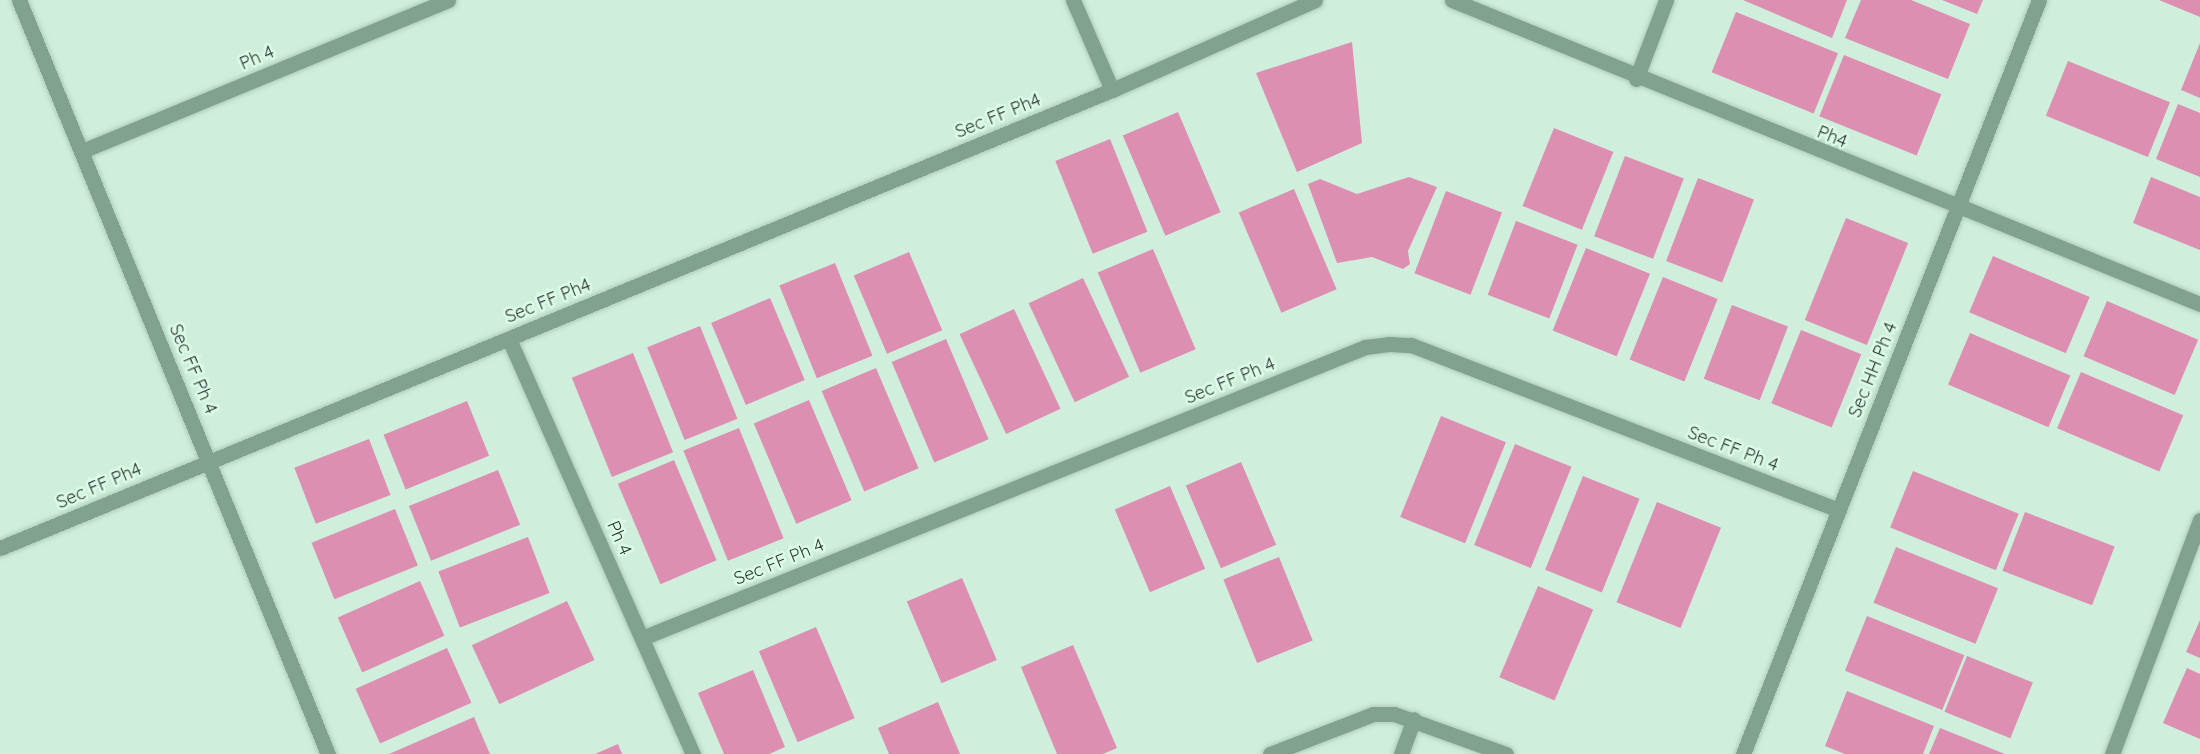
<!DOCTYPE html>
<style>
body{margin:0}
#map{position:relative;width:2200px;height:754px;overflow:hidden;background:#cfeedc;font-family:Quicksand,sans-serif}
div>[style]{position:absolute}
.building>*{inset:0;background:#dd8fb2;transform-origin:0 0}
.roads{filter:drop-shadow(0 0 2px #afcaba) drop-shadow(0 0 2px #afcaba)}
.minor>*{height:15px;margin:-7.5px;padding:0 7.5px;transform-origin:7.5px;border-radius:7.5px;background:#81a28f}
span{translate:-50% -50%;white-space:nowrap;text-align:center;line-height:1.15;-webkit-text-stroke:5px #dcfbe9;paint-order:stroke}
.street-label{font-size:18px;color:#2e3a33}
</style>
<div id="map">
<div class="building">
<i style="clip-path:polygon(1743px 0,1847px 0,1832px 38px)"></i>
<i style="clip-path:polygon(1861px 0,1911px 0,1970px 24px,1948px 79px,1845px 38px)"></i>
<i style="clip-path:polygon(1942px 0,1983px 0,1977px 14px)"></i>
<i style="clip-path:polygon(2159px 0,2200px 0,2200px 17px)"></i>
<i style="left:1736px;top:12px;width:110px;height:65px;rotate:22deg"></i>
<i style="clip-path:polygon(1352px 42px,1362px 143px,1297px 172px,1256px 73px)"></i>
<i style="clip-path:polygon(2200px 43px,2200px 98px,2181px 90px)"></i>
<i style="left:1844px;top:55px;width:105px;height:66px;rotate:22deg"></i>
<i style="left:2068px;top:61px;width:110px;height:59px;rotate:22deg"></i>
<i style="clip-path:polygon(2178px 104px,2200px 113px,2200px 177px,2156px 159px)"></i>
<i style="left:1178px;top:112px;width:109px;height:60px;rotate:67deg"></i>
<i style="left:1554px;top:128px;width:64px;height:84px;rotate:22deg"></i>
<i style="left:1110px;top:139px;width:100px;height:59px;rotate:68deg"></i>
<i style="left:1625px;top:156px;width:63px;height:86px;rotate:21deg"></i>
<i style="clip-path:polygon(1409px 177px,1437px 187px,1408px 251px,1410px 264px,1403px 269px,1372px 257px,1337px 263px,1308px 184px,1320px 179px,1357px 194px)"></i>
<i style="clip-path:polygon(2151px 177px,2200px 197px,2200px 250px,2133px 223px)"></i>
<i style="left:1698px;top:178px;width:60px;height:89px;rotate:21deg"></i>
<i style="left:1294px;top:189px;width:109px;height:60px;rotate:67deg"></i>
<i style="left:1446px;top:191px;width:60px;height:88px;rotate:21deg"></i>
<i style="left:1846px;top:218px;width:67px;height:110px;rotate:22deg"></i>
<i style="left:1516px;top:221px;width:66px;height:79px;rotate:21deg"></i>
<i style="left:1586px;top:248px;width:69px;height:89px;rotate:22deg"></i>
<i style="left:1153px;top:249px;width:109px;height:60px;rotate:67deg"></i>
<i style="left:909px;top:252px;width:85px;height:60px;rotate:67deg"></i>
<i style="left:1993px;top:256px;width:105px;height:61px;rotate:23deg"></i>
<i style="left:835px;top:263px;width:100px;height:60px;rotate:68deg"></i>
<i style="left:1663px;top:277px;width:59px;height:89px;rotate:22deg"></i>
<i style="left:1083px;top:278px;width:109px;height:60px;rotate:65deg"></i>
<i style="left:770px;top:298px;width:89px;height:64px;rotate:67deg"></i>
<i style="left:2107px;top:301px;width:99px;height:60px;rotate:23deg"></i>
<i style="left:1732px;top:305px;width:60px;height:79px;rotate:21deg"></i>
<i style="left:1014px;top:309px;width:110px;height:60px;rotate:65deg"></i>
<i style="left:700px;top:326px;width:100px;height:57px;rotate:68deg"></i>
<i style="left:1801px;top:330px;width:65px;height:79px;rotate:22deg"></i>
<i style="left:1970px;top:333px;width:109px;height:56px;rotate:23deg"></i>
<i style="left:946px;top:339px;width:109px;height:59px;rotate:67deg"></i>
<i style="left:633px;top:353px;width:107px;height:66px;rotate:68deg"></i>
<i style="left:876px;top:368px;width:109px;height:59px;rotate:67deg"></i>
<i style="left:2081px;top:372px;width:111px;height:61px;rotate:23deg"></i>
<i style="left:809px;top:400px;width:109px;height:60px;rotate:67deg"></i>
<i style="left:467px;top:401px;width:59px;height:90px;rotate:68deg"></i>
<i style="left:1441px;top:416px;width:70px;height:109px;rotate:22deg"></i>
<i style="left:739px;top:428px;width:119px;height:60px;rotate:68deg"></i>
<i style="left:369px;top:439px;width:60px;height:80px;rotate:69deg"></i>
<i style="left:1515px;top:444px;width:61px;height:109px;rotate:22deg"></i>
<i style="left:674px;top:460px;width:109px;height:61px;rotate:67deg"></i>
<i style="left:1241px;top:462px;width:90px;height:60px;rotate:67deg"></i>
<i style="left:498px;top:470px;width:59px;height:96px;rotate:68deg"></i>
<i style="left:1913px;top:471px;width:114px;height:61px;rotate:22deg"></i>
<i style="left:1583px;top:476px;width:61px;height:101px;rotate:22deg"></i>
<i style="left:1170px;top:486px;width:90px;height:60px;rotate:67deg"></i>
<i style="left:1657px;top:502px;width:69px;height:108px;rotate:22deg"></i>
<i style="left:395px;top:509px;width:61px;height:90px;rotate:68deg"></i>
<i style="left:2025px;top:512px;width:96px;height:63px;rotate:21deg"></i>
<i style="left:528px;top:537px;width:60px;height:96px;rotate:69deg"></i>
<i style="left:1896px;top:547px;width:110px;height:60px;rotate:22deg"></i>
<i style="left:1279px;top:557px;width:90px;height:60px;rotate:68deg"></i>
<i style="left:962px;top:578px;width:89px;height:60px;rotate:67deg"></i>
<i style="left:420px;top:581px;width:60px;height:90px;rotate:66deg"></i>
<i style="left:1538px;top:586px;width:60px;height:99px;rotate:23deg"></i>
<i style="left:567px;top:601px;width:65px;height:105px;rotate:65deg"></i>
<i style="left:1867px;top:616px;width:105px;height:59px;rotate:22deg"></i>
<i style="clip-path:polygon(2200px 620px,2200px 658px,2186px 652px)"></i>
<i style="left:816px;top:627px;width:99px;height:62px;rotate:67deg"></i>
<i style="clip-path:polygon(1073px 645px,1117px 748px,1103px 754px,1057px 754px,1021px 667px)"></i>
<i style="left:447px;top:648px;width:60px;height:100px;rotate:66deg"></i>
<i style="left:1967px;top:656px;width:71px;height:60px;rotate:22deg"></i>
<i style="clip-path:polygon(2187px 668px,2200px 674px,2200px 739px,2163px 723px)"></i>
<i style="clip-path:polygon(753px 670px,785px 747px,769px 754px,724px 754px,698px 693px)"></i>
<i style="clip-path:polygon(1847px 691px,1934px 726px,1923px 754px,1845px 754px,1825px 746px)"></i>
<i style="clip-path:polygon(938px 702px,960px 754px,889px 754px,878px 728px)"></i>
<i style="clip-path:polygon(474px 717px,490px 754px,389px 754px)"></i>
<i style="clip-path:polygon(1940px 728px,2005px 754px,1929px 754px)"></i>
<i style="clip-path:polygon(618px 744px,622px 754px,595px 754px)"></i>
</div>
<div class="roads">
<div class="minor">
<i style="left:19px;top:0;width:815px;rotate:67.72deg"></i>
<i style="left:1073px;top:0;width:98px;rotate:66.6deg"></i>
<i style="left:1452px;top:0;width:807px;rotate:22.12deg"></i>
<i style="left:1636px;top:79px;width:85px;rotate:-69.2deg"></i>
<i style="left:82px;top:151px;width:396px;rotate:-22.4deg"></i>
<i style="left:509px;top:339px;width:454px;rotate:66.1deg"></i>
<i style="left:0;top:548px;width:1203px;rotate:-22.39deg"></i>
<i style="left:1112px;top:90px;width:222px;rotate:-23.9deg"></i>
<i style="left:642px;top:638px;width:779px;rotate:-21.92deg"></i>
<i style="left:1365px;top:347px;width:24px;rotate:-7deg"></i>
<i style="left:1389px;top:344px;width:22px;rotate:3deg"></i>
<i style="left:1411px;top:345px;width:458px;rotate:21.1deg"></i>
<i style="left:1270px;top:754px;width:110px;rotate:-21.2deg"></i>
<i style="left:1373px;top:714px;width:21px"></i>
<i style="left:1394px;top:714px;width:119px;rotate:19.7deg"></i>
<i style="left:1401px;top:754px;width:37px;rotate:-70deg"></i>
<i style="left:1743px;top:754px;width:810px;rotate:-68.57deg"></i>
<i style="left:2112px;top:754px;width:250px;rotate:-69.4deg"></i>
</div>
</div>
<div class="street-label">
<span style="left:257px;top:58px;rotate:-23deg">Ph 4</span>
<span style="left:998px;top:116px;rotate:-22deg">Sec FF Ph4</span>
<span style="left:1832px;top:137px;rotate:22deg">Ph4</span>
<span style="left:548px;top:301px;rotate:-22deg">Sec FF Ph4</span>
<span style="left:193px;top:369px;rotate:67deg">Sec FF Ph 4</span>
<span style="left:1873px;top:370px;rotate:-68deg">Sec HH Ph 4</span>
<span style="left:1230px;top:381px;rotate:-22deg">Sec FF Ph 4</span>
<span style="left:1733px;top:449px;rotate:21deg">Sec FF Ph 4</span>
<span style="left:99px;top:486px;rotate:-23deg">Sec FF Ph4</span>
<span style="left:619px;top:538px;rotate:66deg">Ph 4</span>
<span style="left:779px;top:562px;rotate:-22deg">Sec FF Ph 4</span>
</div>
</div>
